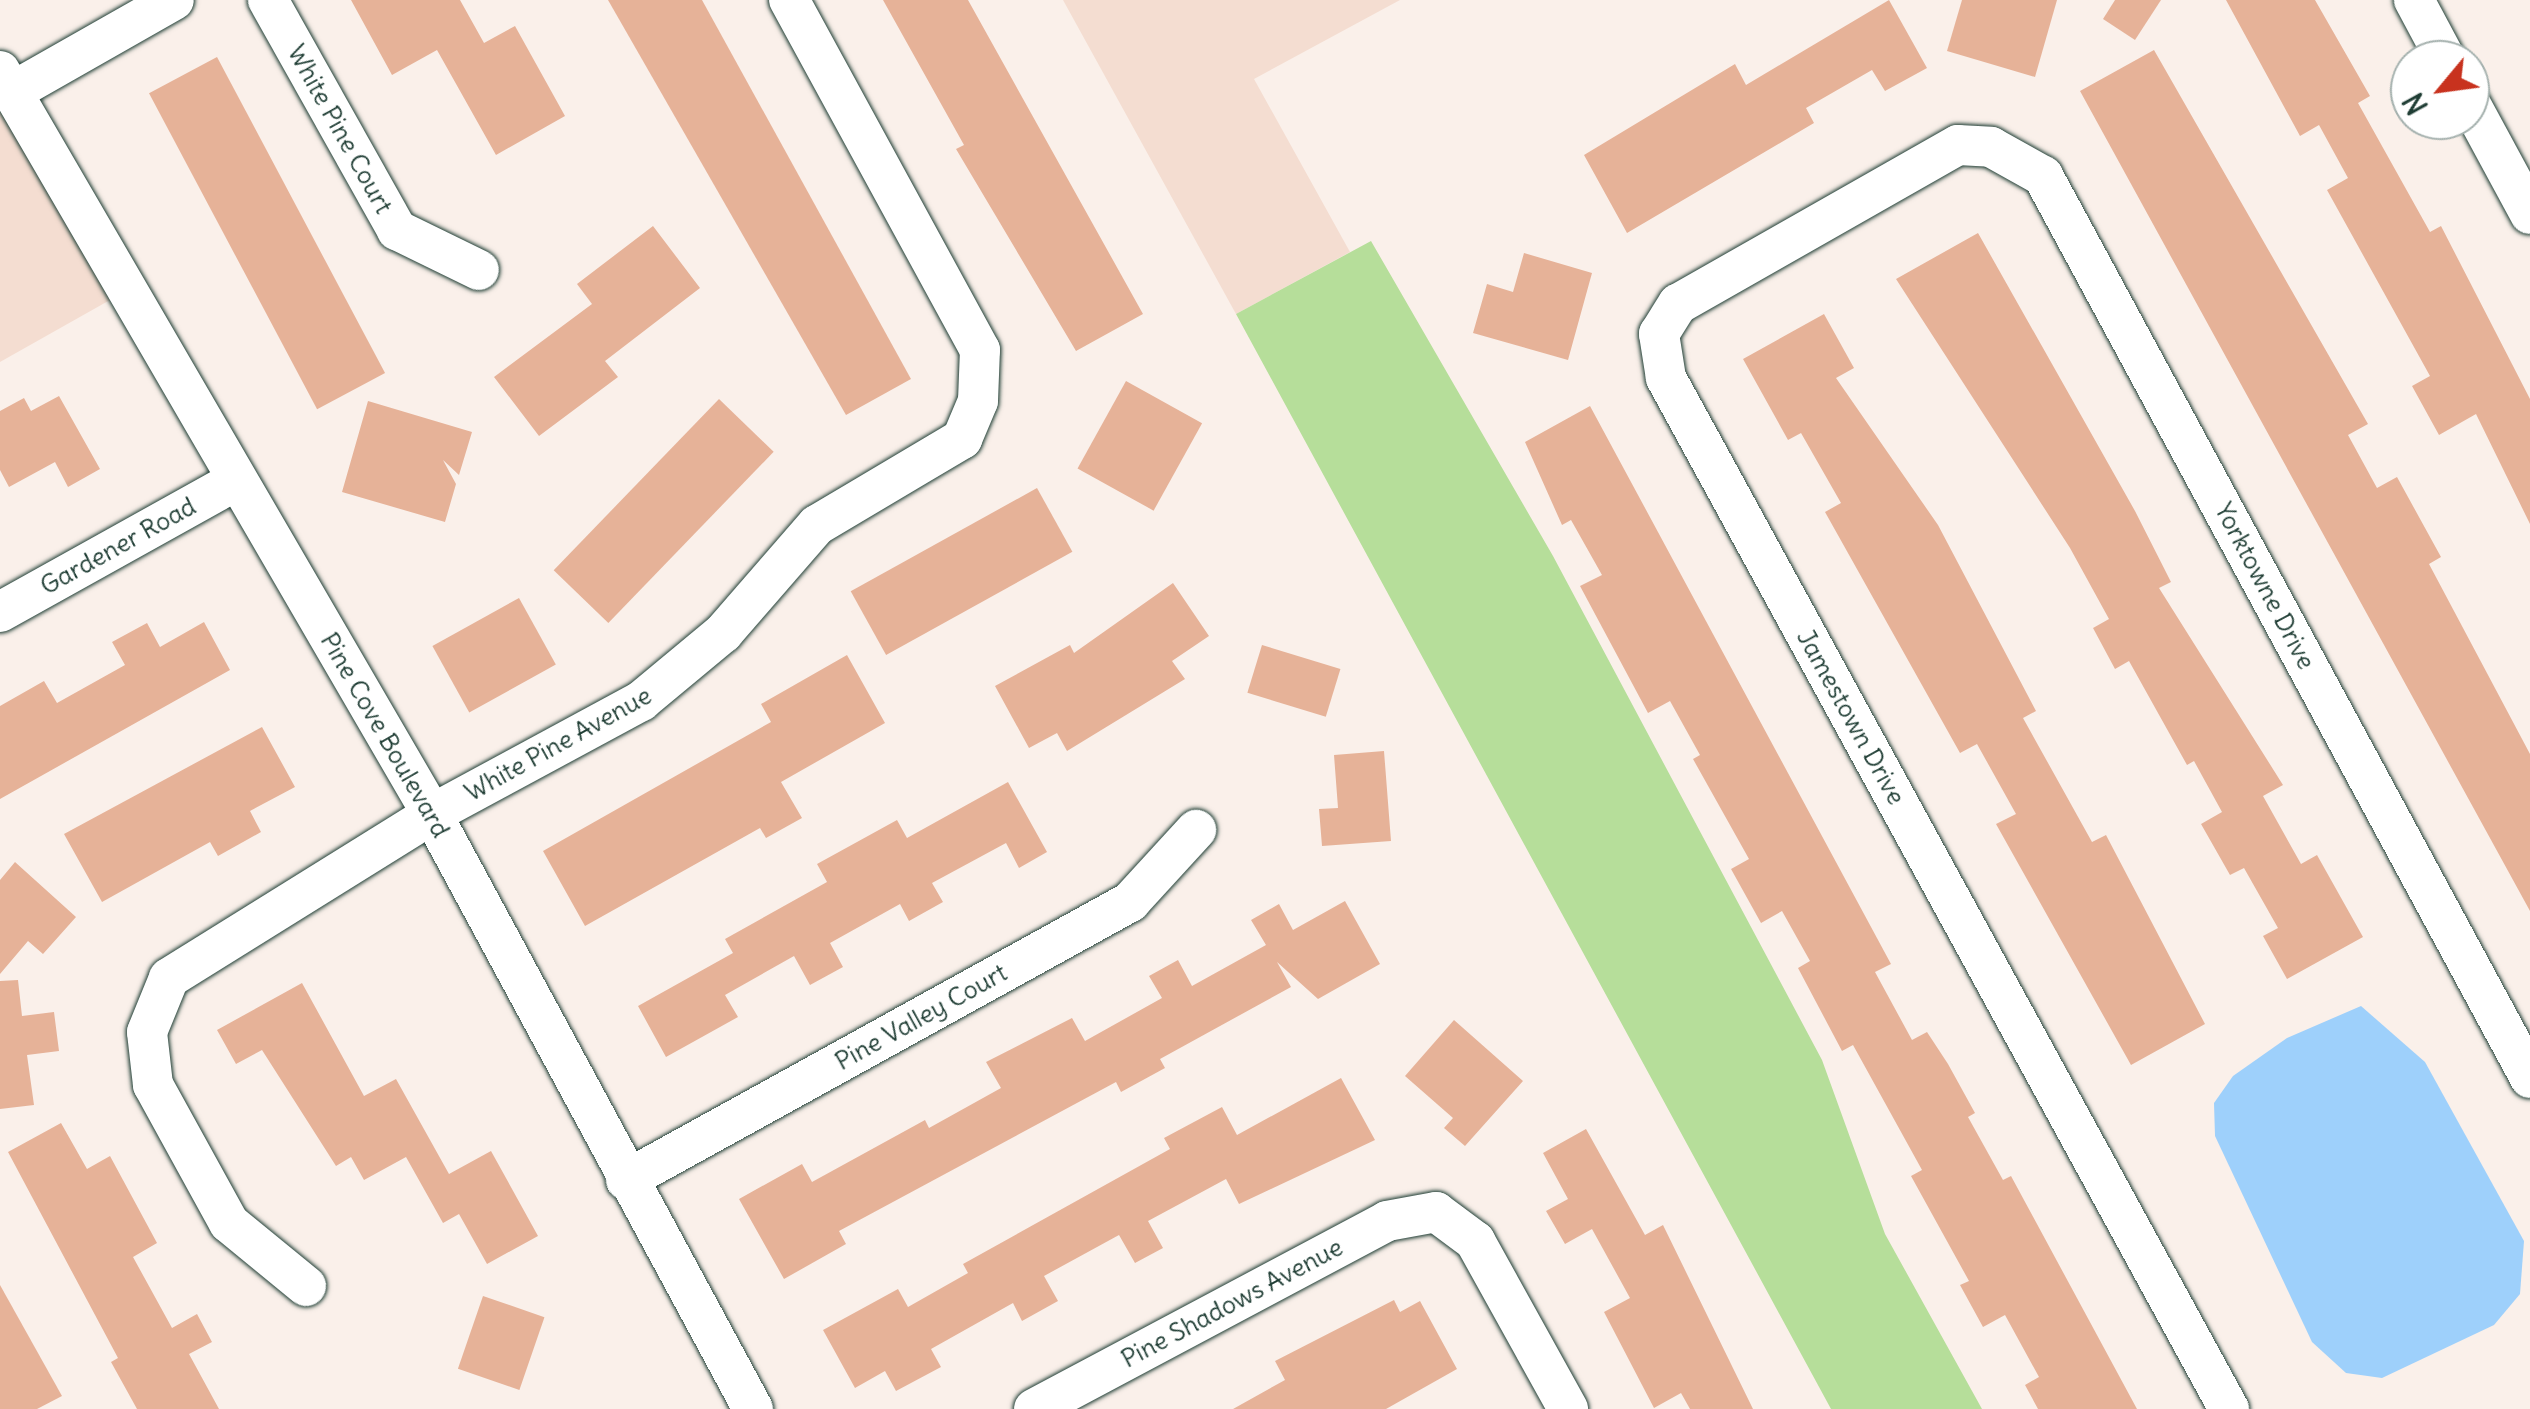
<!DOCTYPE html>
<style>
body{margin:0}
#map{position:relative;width:2530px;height:1409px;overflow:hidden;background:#faf0ea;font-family:Delius,sans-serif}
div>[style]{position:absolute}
.built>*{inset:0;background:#f4ddd1}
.green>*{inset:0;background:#b6de9a}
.water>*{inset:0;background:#9ed0fb}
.building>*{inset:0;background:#e6b298;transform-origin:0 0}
.roads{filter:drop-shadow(0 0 2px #1f3d34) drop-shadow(0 0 2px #1f3d34)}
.minor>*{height:40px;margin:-20px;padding:0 20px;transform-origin:20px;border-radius:20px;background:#fff}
span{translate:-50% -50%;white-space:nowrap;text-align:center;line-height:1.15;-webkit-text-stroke:9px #fff;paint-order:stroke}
.street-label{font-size:25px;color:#1f3d34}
.north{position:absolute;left:2390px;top:40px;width:100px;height:100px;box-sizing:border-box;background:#fff;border:2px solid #a5b1ae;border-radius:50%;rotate:241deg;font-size:28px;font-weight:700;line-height:40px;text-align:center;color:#1f3d34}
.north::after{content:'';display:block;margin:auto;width:35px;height:45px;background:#c8321e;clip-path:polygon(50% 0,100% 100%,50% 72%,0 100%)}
</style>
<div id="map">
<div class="built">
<i style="clip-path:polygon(1063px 0,1400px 0,1254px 79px,1350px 252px,1236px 314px)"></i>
<i style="clip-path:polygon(0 111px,110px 300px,0 362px)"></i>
</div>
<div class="green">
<i style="clip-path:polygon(1371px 241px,1553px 556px,1822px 1060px,1885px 1234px,1982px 1409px,1831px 1409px,1236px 314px)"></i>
</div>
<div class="water">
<i style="clip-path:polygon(2361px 1006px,2425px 1062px,2524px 1241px,2520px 1294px,2494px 1325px,2382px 1378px,2346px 1373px,2312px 1342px,2215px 1136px,2214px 1103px,2233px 1076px,2287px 1038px)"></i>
</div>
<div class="building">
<i style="clip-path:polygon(351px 0,460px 0,484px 43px,515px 26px,565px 116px,496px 155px,437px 50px,392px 75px)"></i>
<i style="clip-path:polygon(608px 0,702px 0,911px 379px,846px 415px)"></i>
<i style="clip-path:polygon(883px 0,968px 0,1143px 314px,1076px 351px,956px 149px,964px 145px)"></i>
<i style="clip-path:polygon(1889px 0,1927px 68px,1885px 91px,1872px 70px,1806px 108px,1814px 123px,1627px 233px,1584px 155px,1735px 64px,1746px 85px)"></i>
<i style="clip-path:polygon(1962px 0,2057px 0,2035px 77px,1947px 51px)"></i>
<i style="clip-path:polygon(2115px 0,2161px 0,2135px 40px,2103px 19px)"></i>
<i style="clip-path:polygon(2226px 0,2315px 0,2370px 96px,2358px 103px,2430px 232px,2441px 226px,2530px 399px,2530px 524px,2476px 414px,2439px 435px,2412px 386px,2430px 376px,2327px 190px,2348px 178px,2319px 125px,2300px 136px)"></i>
<i style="clip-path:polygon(2154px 50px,2368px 424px,2348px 435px,2377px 488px,2397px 477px,2441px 557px,2429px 564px,2530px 754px,2530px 911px,2080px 91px)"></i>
<i style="left:217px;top:57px;width:358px;height:77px;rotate:62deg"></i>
<i style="clip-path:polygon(653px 226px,700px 288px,605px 361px,618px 377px,539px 436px,494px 377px,592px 304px,577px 284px)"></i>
<i style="clip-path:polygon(1978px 233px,2135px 511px,2171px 582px,2159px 588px,2283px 785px,2263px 796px,2301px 864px,2317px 855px,2363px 937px,2287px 979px,2263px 936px,2278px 928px,2244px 868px,2230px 875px,2201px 824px,2222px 812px,2194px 761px,2187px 765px,2129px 661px,2115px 669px,2093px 628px,2109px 619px,2070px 548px,1896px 279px)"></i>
<i style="clip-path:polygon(1524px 253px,1592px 273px,1568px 360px,1473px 333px,1487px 284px,1513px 292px)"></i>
<i style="clip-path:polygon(1824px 314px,1854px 368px,1836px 378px,1938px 525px,2036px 711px,2023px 718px,2092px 842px,2106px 835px,2205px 1024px,2131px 1065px,1996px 824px,2016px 814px,1977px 744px,1960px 753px,1825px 512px,1841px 503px,1801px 433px,1788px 440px,1743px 359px)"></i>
<i style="left:1126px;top:381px;width:87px;height:100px;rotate:29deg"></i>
<i style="clip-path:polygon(59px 396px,100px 469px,68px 487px,55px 462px,9px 487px,0 470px,0 411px,24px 398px,31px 411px)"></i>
<i style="left:719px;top:399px;width:76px;height:238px;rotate:44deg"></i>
<i style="clip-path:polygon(368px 401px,472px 432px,459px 475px,443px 460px,456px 484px,445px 522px,342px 492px)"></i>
<i style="clip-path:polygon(1590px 406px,1891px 964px,1875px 972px,1912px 1040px,1927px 1032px,1948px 1064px,1975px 1113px,1968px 1117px,2003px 1180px,2011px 1176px,2137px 1409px,2038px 1409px,2025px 1385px,2039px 1377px,2005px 1315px,1983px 1327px,1960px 1285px,1969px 1281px,1911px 1176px,1922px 1170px,1853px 1045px,1842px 1051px,1798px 968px,1810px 961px,1782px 911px,1761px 923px,1731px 869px,1749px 859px,1693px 759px,1700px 755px,1670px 701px,1648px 713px,1580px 586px,1602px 575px,1571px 520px,1562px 525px,1525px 442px)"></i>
<i style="left:1037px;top:488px;width:73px;height:213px;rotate:61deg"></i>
<i style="clip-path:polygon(1173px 583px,1209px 636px,1172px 661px,1185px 679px,1067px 751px,1057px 733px,1029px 748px,995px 686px,1070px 645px,1074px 653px)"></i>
<i style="left:519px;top:598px;width:76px;height:99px;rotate:61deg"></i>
<i style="clip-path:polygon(204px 622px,230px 670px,0 799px,0 706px,44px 681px,57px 703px,125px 665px,112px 642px,147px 623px,160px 647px)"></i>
<i style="left:1262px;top:645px;width:82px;height:50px;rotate:17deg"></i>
<i style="clip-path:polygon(847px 655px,885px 723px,781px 782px,802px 818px,766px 838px,760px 828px,585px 926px,543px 851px,771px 722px,761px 704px)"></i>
<i style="clip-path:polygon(262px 727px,295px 787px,250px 811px,261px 832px,218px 856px,210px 842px,102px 902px,64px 834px)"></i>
<i style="clip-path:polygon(1384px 751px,1391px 841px,1322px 846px,1319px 809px,1338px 808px,1334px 755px)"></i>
<i style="clip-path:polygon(1008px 782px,1047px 852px,1019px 868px,1006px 843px,932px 883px,943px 902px,909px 921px,900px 904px,830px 943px,843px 967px,810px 985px,794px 956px,725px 995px,738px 1017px,666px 1057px,638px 1006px,733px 953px,725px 939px,827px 882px,817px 864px,897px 820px,907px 838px)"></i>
<i style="clip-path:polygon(15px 862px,76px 917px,43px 954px,28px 941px,0 974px,0 880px)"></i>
<i style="clip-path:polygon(1345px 901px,1380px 964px,1318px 999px,1277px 962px,1291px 987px,1160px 1059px,1165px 1068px,1121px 1092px,1116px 1082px,839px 1231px,846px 1244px,784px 1279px,739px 1199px,802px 1164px,812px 1182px,925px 1120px,929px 1128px,1001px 1088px,986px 1062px,1072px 1018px,1085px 1041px,1162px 998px,1149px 976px,1178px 960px,1192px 986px,1266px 945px,1251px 920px,1279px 904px,1293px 930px)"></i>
<i style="clip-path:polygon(18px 980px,22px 1016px,54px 1012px,59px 1051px,27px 1055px,34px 1105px,0 1109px,0 981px)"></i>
<i style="clip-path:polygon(302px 983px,364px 1096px,396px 1079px,449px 1174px,491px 1151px,538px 1236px,487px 1264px,459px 1214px,443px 1223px,406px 1157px,364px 1180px,351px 1157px,336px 1166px,262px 1050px,236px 1064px,217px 1030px)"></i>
<i style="clip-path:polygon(1454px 1020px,1523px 1081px,1465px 1146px,1444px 1128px,1453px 1118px,1405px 1076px)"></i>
<i style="clip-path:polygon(1341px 1078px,1375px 1140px,1239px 1204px,1226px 1179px,1148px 1221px,1163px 1248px,1135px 1263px,1119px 1235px,1044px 1276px,1058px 1301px,1022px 1321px,1013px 1303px,931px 1349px,941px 1367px,896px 1391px,885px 1371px,855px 1388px,823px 1330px,898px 1289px,908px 1307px,968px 1273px,963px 1264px,1170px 1149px,1164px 1138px,1222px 1107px,1237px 1135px)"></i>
<i style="clip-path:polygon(61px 1123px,87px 1169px,110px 1156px,157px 1243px,133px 1257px,172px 1328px,197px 1314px,212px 1342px,189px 1354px,219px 1409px,137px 1409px,111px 1362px,118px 1358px,8px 1152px)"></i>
<i style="clip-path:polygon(1586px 1129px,1645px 1235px,1663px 1225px,1753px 1409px,1690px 1409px,1681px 1393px,1654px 1408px,1604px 1312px,1630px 1298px,1592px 1229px,1565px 1244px,1546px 1211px,1568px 1199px,1543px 1153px)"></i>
<i style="clip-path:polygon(0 1285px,62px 1396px,37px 1409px,0 1409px)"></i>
<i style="left:483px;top:1296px;width:65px;height:77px;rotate:19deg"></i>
<i style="clip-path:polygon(1394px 1300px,1400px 1312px,1420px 1301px,1457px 1369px,1386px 1409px,1233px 1409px,1285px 1380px,1275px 1361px)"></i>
</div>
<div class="roads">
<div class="minor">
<i style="left:268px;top:0;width:264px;rotate:60.7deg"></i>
<i style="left:397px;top:230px;width:91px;rotate:26deg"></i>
<i style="left:2414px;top:0;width:68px;rotate:61.9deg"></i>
<i style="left:0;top:71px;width:859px;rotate:59.83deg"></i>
<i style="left:432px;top:814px;width:676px;rotate:61.65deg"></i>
<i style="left:12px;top:92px;width:186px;rotate:-29.6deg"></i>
<i style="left:2470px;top:103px;width:126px;rotate:61.6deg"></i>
<i style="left:0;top:612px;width:271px;rotate:-29.1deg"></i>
<i style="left:626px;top:1180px;width:576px;rotate:-28.88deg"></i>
<i style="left:1130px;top:902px;width:98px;rotate:-47.5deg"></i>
<i style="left:306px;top:1286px;width:99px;rotate:-140.7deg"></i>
<i style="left:229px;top:1223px;width:158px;rotate:-118.8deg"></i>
<i style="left:153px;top:1085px;width:53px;rotate:-96.5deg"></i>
<i style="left:147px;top:1032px;width:58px;rotate:-67.8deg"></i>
<i style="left:169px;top:978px;width:310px;rotate:-31.9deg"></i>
<i style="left:432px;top:814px;width:238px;rotate:-28.4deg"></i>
<i style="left:641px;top:701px;width:107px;rotate:-39.7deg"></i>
<i style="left:723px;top:633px;width:143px;rotate:-49deg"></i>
<i style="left:817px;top:525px;width:169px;rotate:-30.7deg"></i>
<i style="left:962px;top:439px;width:41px;rotate:-67.2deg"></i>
<i style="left:978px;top:401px;width:51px;rotate:-87.8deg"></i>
<i style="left:980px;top:350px;width:399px;rotate:-118.6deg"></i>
<i style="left:1034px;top:1409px;width:400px;rotate:-28deg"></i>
<i style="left:1387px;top:1221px;width:50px;rotate:-10.4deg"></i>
<i style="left:1436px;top:1212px;width:49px;rotate:36.6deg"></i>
<i style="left:1475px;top:1241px;width:192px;rotate:61deg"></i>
<i style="left:2229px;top:1409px;width:1175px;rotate:-118.64deg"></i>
<i style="left:1666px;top:378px;width:45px;rotate:-99deg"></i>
<i style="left:1659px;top:334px;width:36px;rotate:-58deg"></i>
<i style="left:1678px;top:304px;width:322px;rotate:-29.6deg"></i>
<i style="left:1958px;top:145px;width:33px;rotate:3deg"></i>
<i style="left:1991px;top:147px;width:60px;rotate:29.1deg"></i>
<i style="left:2043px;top:176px;width:1025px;rotate:61.63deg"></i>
</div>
</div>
<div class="street-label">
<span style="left:340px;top:129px;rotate:61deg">White Pine Court</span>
<span style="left:118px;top:546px;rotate:-29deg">Gardener Road</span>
<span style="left:2265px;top:586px;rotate:62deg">Yorktowne Drive</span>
<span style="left:1851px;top:717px;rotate:61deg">Jamestown Drive</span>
<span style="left:385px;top:735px;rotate:60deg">Pine Cove Boulevard</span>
<span style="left:558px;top:744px;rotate:-29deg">White Pine Avenue</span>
<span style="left:921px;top:1017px;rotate:-29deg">Pine Valley Court</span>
<span style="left:1232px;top:1303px;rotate:-28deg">Pine Shadows Avenue</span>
</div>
<div class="north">N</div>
</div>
